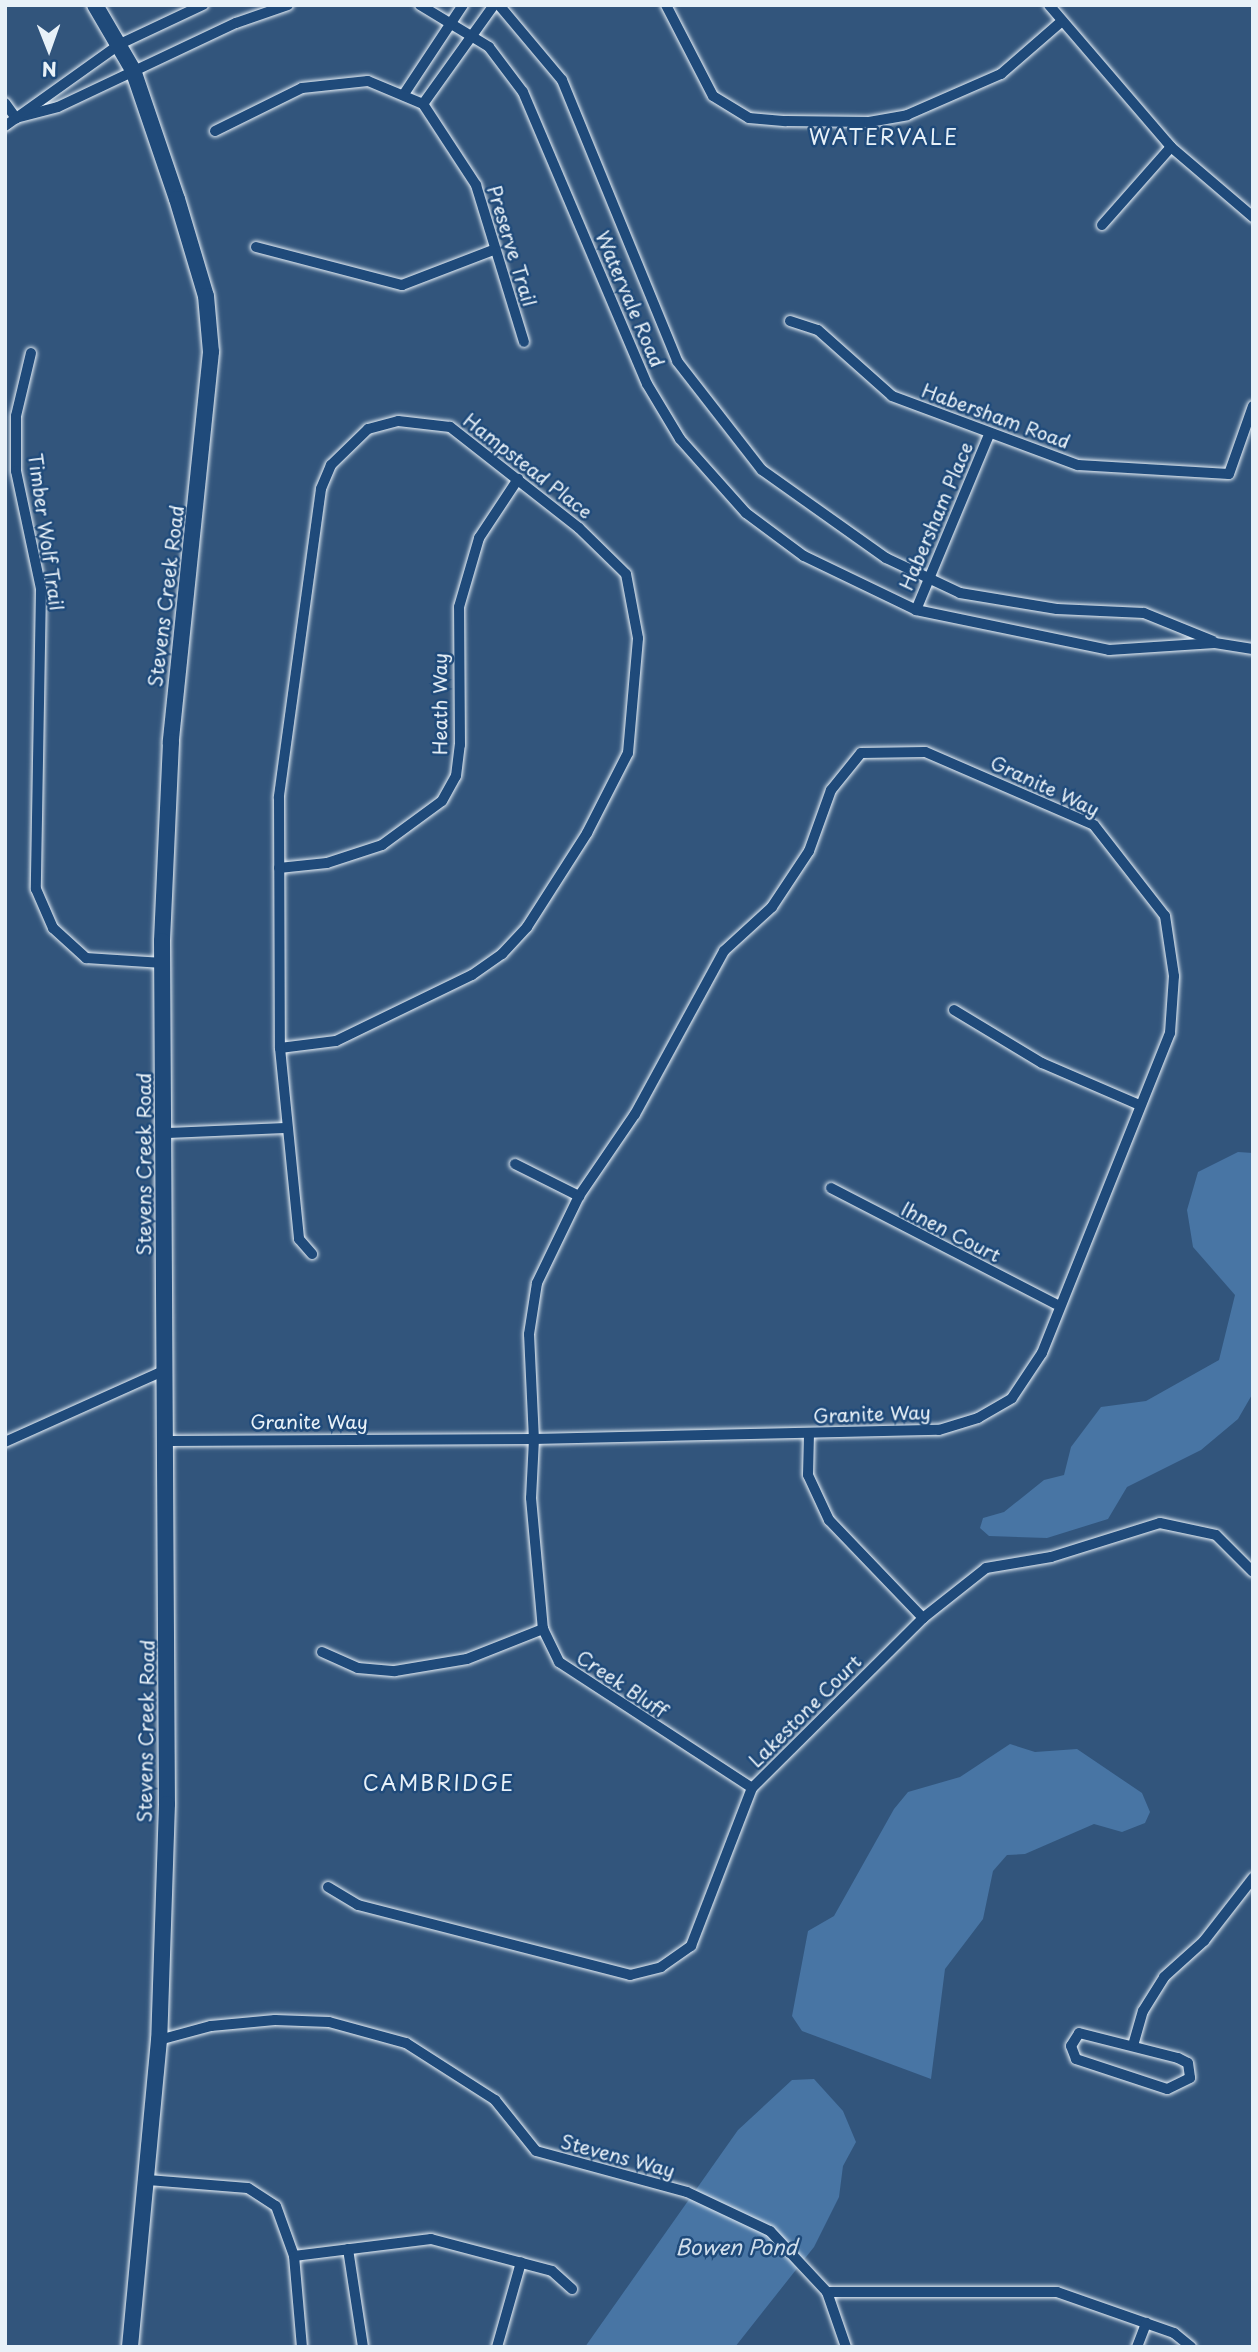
<!DOCTYPE html>
<style>
body{margin:0}
#map{position:relative;width:1258px;height:2352px;overflow:hidden;background:#32557c;font-family:"Playpen Sans",sans-serif}
div>[style]{position:absolute}
.water>*{inset:0;background:#4875a4}
.roads{filter:drop-shadow(0 0 2px #e8f1f8) drop-shadow(0 0 2px #e8f1f8)}
.street>*{height:10px;margin:-5px;padding:0 5px;transform-origin:5px;border-radius:5px;background:#1f4a7a}
.secondary>*{height:16px;margin:-8px;padding:0 8px;transform-origin:8px;border-radius:8px;background:#1f4a7a}
span{translate:-50% -50%;white-space:nowrap;text-align:center;line-height:1.15;-webkit-text-stroke:5px #1f4a7a;paint-order:stroke}
.street-label{font-size:19px;color:#e8f1f8}
.neighbourhood-label{font-size:21px;color:#e8f1f8;letter-spacing:2px}
.water-label{font-size:21px;color:#d0deeb;font-style:italic}
.frame{position:absolute;inset:0;border:7px solid #e8f1f8;pointer-events:none}
.north{position:absolute;left:14px;top:14px;width:70px;height:70px;-webkit-text-stroke:5px #1f4a7a;paint-order:stroke;rotate:179deg;font-size:19px;font-weight:700;line-height:28px;text-align:center;color:#e8f1f8}
.north::after{content:'';display:block;margin:auto;width:24px;height:32px;background:#e8f1f8;clip-path:polygon(50% 0,100% 100%,50% 72%,0 100%)}
</style>
<div id="map">
<div class="water">
<i style="clip-path:polygon(1238px 1152px,1253px 1153px,1253px 1393px,1238px 1419px,1201px 1450px,1127px 1487px,1108px 1519px,1047px 1538px,989px 1536px,980px 1528px,983px 1518px,1004px 1512px,1044px 1480px,1064px 1475px,1071px 1447px,1101px 1407px,1146px 1401px,1219px 1360px,1235px 1295px,1193px 1247px,1187px 1210px,1198px 1172px)"></i>
<i style="clip-path:polygon(1010px 1744px,1035px 1752px,1077px 1749px,1142px 1793px,1150px 1812px,1145px 1823px,1122px 1832px,1094px 1824px,1025px 1854px,1007px 1855px,993px 1871px,983px 1919px,945px 1969px,931px 2079px,802px 2031px,792px 2016px,808px 1931px,834px 1916px,894px 1809px,908px 1792px,960px 1777px)"></i>
<i style="clip-path:polygon(814px 2079px,843px 2111px,856px 2142px,843px 2166px,839px 2197px,814px 2247px,735px 2347px,585px 2347px,738px 2130px,792px 2080px)"></i>
</div>
<div class="roads">
<div class="street">
<i style="left:420px;top:5px;width:81px;rotate:31.3deg"></i>
<i style="left:489px;top:47px;width:56px;rotate:52.9deg"></i>
<i style="left:523px;top:92px;width:317px;rotate:67deg"></i>
<i style="left:647px;top:384px;width:64px;rotate:59deg"></i>
<i style="left:680px;top:439px;width:99px;rotate:48.3deg"></i>
<i style="left:746px;top:513px;width:72px;rotate:36.6deg"></i>
<i style="left:804px;top:556px;width:124px;rotate:25.7deg"></i>
<i style="left:916px;top:610px;width:197px;rotate:11.7deg"></i>
<i style="left:1109px;top:650px;width:106px;rotate:-3.8deg"></i>
<i style="left:1215px;top:643px;width:38px;rotate:9deg"></i>
<i style="left:499px;top:5px;width:98px;rotate:50deg"></i>
<i style="left:562px;top:80px;width:304px;rotate:67.7deg"></i>
<i style="left:677px;top:361px;width:138px;rotate:52.1deg"></i>
<i style="left:762px;top:470px;width:152px;rotate:35.4deg"></i>
<i style="left:886px;top:558px;width:82px;rotate:25.3deg"></i>
<i style="left:960px;top:593px;width:98px;rotate:9.4deg"></i>
<i style="left:1057px;top:609px;width:87px;rotate:2.6deg"></i>
<i style="left:1144px;top:613px;width:74px;rotate:22.1deg"></i>
<i style="left:666px;top:5px;width:102px;rotate:62.7deg"></i>
<i style="left:713px;top:96px;width:42px;rotate:31.4deg"></i>
<i style="left:749px;top:118px;width:37px;rotate:5deg"></i>
<i style="left:786px;top:121px;width:83px;rotate:0.7deg"></i>
<i style="left:869px;top:122px;width:39px;rotate:-10deg"></i>
<i style="left:907px;top:115px;width:103px;rotate:-23.6deg"></i>
<i style="left:1001px;top:74px;width:81px;rotate:-41deg"></i>
<i style="left:1049px;top:5px;width:187px;rotate:49.3deg"></i>
<i style="left:1171px;top:147px;width:108px;rotate:40.5deg"></i>
<i style="left:404px;top:94px;width:107px;rotate:-56.5deg"></i>
<i style="left:5px;top:103px;width:19px;rotate:54deg"></i>
<i style="left:423px;top:104px;width:122px;rotate:-54.4deg"></i>
<i style="left:16px;top:118px;width:43px;rotate:-14.7deg"></i>
<i style="left:58px;top:107px;width:197px;rotate:-25.3deg"></i>
<i style="left:236px;top:23px;width:55px;rotate:-19.1deg"></i>
<i style="left:5px;top:126px;width:141px;rotate:-35.5deg"></i>
<i style="left:120px;top:44px;width:92px;rotate:-25.2deg"></i>
<i style="left:215px;top:131px;width:97px;rotate:-26.3deg"></i>
<i style="left:302px;top:88px;width:66px;rotate:-6.1deg"></i>
<i style="left:368px;top:81px;width:60px;rotate:22.7deg"></i>
<i style="left:423px;top:104px;width:97px;rotate:56.8deg"></i>
<i style="left:476px;top:185px;width:164px;rotate:73deg"></i>
<i style="left:1102px;top:225px;width:104px;rotate:-48.5deg"></i>
<i style="left:256px;top:247px;width:151px;rotate:14.6deg"></i>
<i style="left:402px;top:285px;width:97px;rotate:-21deg"></i>
<i style="left:790px;top:321px;width:29px;rotate:18deg"></i>
<i style="left:818px;top:330px;width:99px;rotate:41.7deg"></i>
<i style="left:892px;top:396px;width:198px;rotate:20.4deg"></i>
<i style="left:1078px;top:465px;width:151px;rotate:3.4deg"></i>
<i style="left:1229px;top:474px;width:72px;rotate:-70.6deg"></i>
<i style="left:31px;top:353px;width:65px;rotate:103.4deg"></i>
<i style="left:16px;top:416px;width:55px;rotate:90deg"></i>
<i style="left:16px;top:471px;width:121px;rotate:78deg"></i>
<i style="left:41px;top:589px;width:300px;rotate:91deg"></i>
<i style="left:36px;top:889px;width:43px;rotate:66.4deg"></i>
<i style="left:53px;top:928px;width:45px;rotate:42.3deg"></i>
<i style="left:86px;top:958px;width:77px;rotate:3.7deg"></i>
<i style="left:916px;top:610px;width:190px;rotate:-67.4deg"></i>
<i style="left:279px;top:868px;width:48px;rotate:-5.9deg"></i>
<i style="left:327px;top:863px;width:58px;rotate:-18.1deg"></i>
<i style="left:382px;top:845px;width:74px;rotate:-36.3deg"></i>
<i style="left:442px;top:801px;width:29px;rotate:-61deg"></i>
<i style="left:456px;top:776px;width:31px;rotate:-83deg"></i>
<i style="left:460px;top:745px;width:138px;rotate:-90.4deg"></i>
<i style="left:459px;top:607px;width:72px;rotate:-73.8deg"></i>
<i style="left:479px;top:538px;width:71px;rotate:-56.5deg"></i>
<i style="left:954px;top:1010px;width:103px;rotate:31.1deg"></i>
<i style="left:1042px;top:1063px;width:103px;rotate:23.3deg"></i>
<i style="left:280px;top:1048px;width:56px;rotate:-7.1deg"></i>
<i style="left:336px;top:1041px;width:151px;rotate:-25.9deg"></i>
<i style="left:472px;top:975px;width:37px;rotate:-35deg"></i>
<i style="left:502px;top:954px;width:37px;rotate:-47deg"></i>
<i style="left:527px;top:927px;width:112px;rotate:-57.4deg"></i>
<i style="left:587px;top:833px;width:90px;rotate:-62.9deg"></i>
<i style="left:628px;top:753px;width:115px;rotate:-85deg"></i>
<i style="left:638px;top:638px;width:65px;rotate:-100.6deg"></i>
<i style="left:626px;top:574px;width:66px;rotate:-135.6deg"></i>
<i style="left:579px;top:528px;width:164px;rotate:-141.9deg"></i>
<i style="left:450px;top:427px;width:52px;rotate:-173.4deg"></i>
<i style="left:398px;top:421px;width:31px;rotate:165deg"></i>
<i style="left:368px;top:429px;width:52px;rotate:135.8deg"></i>
<i style="left:331px;top:465px;width:26px;rotate:113deg"></i>
<i style="left:321px;top:489px;width:311px;rotate:97.8deg"></i>
<i style="left:279px;top:797px;width:251px;rotate:89.8deg"></i>
<i style="left:280px;top:1048px;width:192px;rotate:84.3deg"></i>
<i style="left:299px;top:1239px;width:20px;rotate:49deg"></i>
<i style="left:167px;top:1133px;width:119px;rotate:-2.4deg"></i>
<i style="left:515px;top:1164px;width:72px;rotate:26.6deg"></i>
<i style="left:831px;top:1188px;width:253px;rotate:27.3deg"></i>
<i style="left:809px;top:1434px;width:41px;rotate:91.4deg"></i>
<i style="left:808px;top:1475px;width:50px;rotate:65deg"></i>
<i style="left:829px;top:1520px;width:136px;rotate:46.2deg"></i>
<i style="left:169px;top:1441px;width:365px;rotate:-0.3deg"></i>
<i style="left:534px;top:1439px;width:405px;rotate:-1.3deg"></i>
<i style="left:939px;top:1430px;width:41px;rotate:-17.1deg"></i>
<i style="left:978px;top:1418px;width:39px;rotate:-30deg"></i>
<i style="left:1012px;top:1398px;width:54px;rotate:-56.3deg"></i>
<i style="left:1042px;top:1353px;width:345px;rotate:-68.2deg"></i>
<i style="left:1170px;top:1033px;width:57px;rotate:-86deg"></i>
<i style="left:1174px;top:976px;width:61px;rotate:-98.5deg"></i>
<i style="left:1165px;top:916px;width:115px;rotate:-128deg"></i>
<i style="left:1094px;top:825px;width:184px;rotate:-156.6deg"></i>
<i style="left:925px;top:752px;width:64px;rotate:179.1deg"></i>
<i style="left:861px;top:753px;width:48px;rotate:129deg"></i>
<i style="left:831px;top:790px;width:65px;rotate:109.8deg"></i>
<i style="left:809px;top:851px;width:67px;rotate:123.5deg"></i>
<i style="left:772px;top:907px;width:65px;rotate:137.5deg"></i>
<i style="left:724px;top:951px;width:186px;rotate:118.6deg"></i>
<i style="left:635px;top:1114px;width:99px;rotate:124.3deg"></i>
<i style="left:579px;top:1196px;width:97px;rotate:115.8deg"></i>
<i style="left:537px;top:1283px;width:52px;rotate:98.9deg"></i>
<i style="left:529px;top:1334px;width:105px;rotate:87.3deg"></i>
<i style="left:534px;top:1439px;width:59px;rotate:92.9deg"></i>
<i style="left:531px;top:1498px;width:132px;rotate:84.8deg"></i>
<i style="left:543px;top:1629px;width:37px;rotate:64deg"></i>
<i style="left:559px;top:1662px;width:230px;rotate:33.1deg"></i>
<i style="left:5px;top:1442px;width:175px;rotate:-24.2deg"></i>
<i style="left:322px;top:1652px;width:39px;rotate:24deg"></i>
<i style="left:358px;top:1668px;width:37px;rotate:5deg"></i>
<i style="left:395px;top:1671px;width:73px;rotate:-9.5deg"></i>
<i style="left:467px;top:1659px;width:82px;rotate:-21.5deg"></i>
<i style="left:328px;top:1887px;width:35px;rotate:31deg"></i>
<i style="left:358px;top:1905px;width:281px;rotate:14.4deg"></i>
<i style="left:630px;top:1975px;width:32px;rotate:-14deg"></i>
<i style="left:661px;top:1967px;width:37px;rotate:-35deg"></i>
<i style="left:691px;top:1946px;width:169px;rotate:-68.9deg"></i>
<i style="left:752px;top:1788px;width:241px;rotate:-44.8deg"></i>
<i style="left:923px;top:1618px;width:80px;rotate:-38.4deg"></i>
<i style="left:986px;top:1568px;width:66px;rotate:-9.6deg"></i>
<i style="left:1051px;top:1557px;width:114px;rotate:-17.3deg"></i>
<i style="left:1160px;top:1523px;width:57px;rotate:12.1deg"></i>
<i style="left:1216px;top:1535px;width:52px;rotate:45deg"></i>
<i style="left:1079px;top:2033px;width:102px;rotate:14.2deg"></i>
<i style="left:1178px;top:2058px;width:11px;rotate:27deg"></i>
<i style="left:1188px;top:2063px;width:15px;rotate:82deg"></i>
<i style="left:1190px;top:2078px;width:25px;rotate:154deg"></i>
<i style="left:1167px;top:2089px;width:96px;rotate:-161.8deg"></i>
<i style="left:1076px;top:2059px;width:14px;rotate:-111deg"></i>
<i style="left:1071px;top:2046px;width:15px;rotate:-58deg"></i>
<i style="left:159px;top:2040px;width:54px;rotate:-15.1deg"></i>
<i style="left:211px;top:2026px;width:64px;rotate:-5.4deg"></i>
<i style="left:275px;top:2020px;width:54px;rotate:2.1deg"></i>
<i style="left:329px;top:2022px;width:80px;rotate:15.3deg"></i>
<i style="left:406px;top:2043px;width:106px;rotate:32.6deg"></i>
<i style="left:495px;top:2100px;width:65px;rotate:51.2deg"></i>
<i style="left:536px;top:2151px;width:156px;rotate:15.2deg"></i>
<i style="left:687px;top:2192px;width:92px;rotate:25.2deg"></i>
<i style="left:770px;top:2231px;width:83px;rotate:46.9deg"></i>
<i style="left:827px;top:2292px;width:58px;rotate:70.9deg"></i>
<i style="left:1134px;top:2042px;width:32px;rotate:-74deg"></i>
<i style="left:1143px;top:2011px;width:40px;rotate:-58deg"></i>
<i style="left:1164px;top:1977px;width:54px;rotate:-42deg"></i>
<i style="left:1204px;top:1941px;width:80px;rotate:-52.1deg"></i>
<i style="left:148px;top:2180px;width:100px;rotate:4.6deg"></i>
<i style="left:248px;top:2188px;width:33px;rotate:33deg"></i>
<i style="left:276px;top:2206px;width:53px;rotate:70.2deg"></i>
<i style="left:294px;top:2256px;width:91px;rotate:85deg"></i>
<i style="left:348px;top:2249px;width:99px;rotate:81.3deg"></i>
<i style="left:294px;top:2256px;width:138px;rotate:-7.1deg"></i>
<i style="left:431px;top:2239px;width:125px;rotate:14.8deg"></i>
<i style="left:552px;top:2271px;width:27px;rotate:42deg"></i>
<i style="left:827px;top:2292px;width:230px"></i>
<i style="left:1057px;top:2292px;width:124px;rotate:19.3deg"></i>
<i style="left:1174px;top:2333px;width:22px;rotate:39deg"></i>
<i style="left:497px;top:2347px;width:88px;rotate:-74.2deg"></i>
<i style="left:1137px;top:2347px;width:26px;rotate:-69deg"></i>
</div>
<div class="secondary">
<i style="left:95px;top:5px;width:75px;rotate:59.7deg"></i>
<i style="left:133px;top:70px;width:136px;rotate:71.2deg"></i>
<i style="left:177px;top:199px;width:101px;rotate:73.4deg"></i>
<i style="left:206px;top:296px;width:56px;rotate:84.9deg"></i>
<i style="left:211px;top:352px;width:392px;rotate:95.9deg"></i>
<i style="left:171px;top:742px;width:199px;rotate:92.6deg"></i>
<i style="left:162px;top:941px;width:863px;rotate:89.67deg"></i>
<i style="left:167px;top:1804px;width:236px;rotate:91.9deg"></i>
<i style="left:159px;top:2040px;width:308px;rotate:95.4deg"></i>
</div>
</div>
<div class="street-label">
<span style="left:512px;top:246px;rotate:73deg">Preserve Trail</span>
<span style="left:630px;top:299px;rotate:67deg">Watervale Road</span>
<span style="left:996px;top:416px;rotate:20deg">Habersham Road</span>
<span style="left:528px;top:466px;rotate:38deg">Hampstead Place</span>
<span style="left:936px;top:516px;rotate:-67deg">Habersham Place</span>
<span style="left:46px;top:532px;rotate:82deg">Timber Wolf Trail</span>
<span style="left:166px;top:596px;rotate:-83deg">Stevens Creek Road</span>
<span style="left:440px;top:704px;rotate:-90deg">Heath Way</span>
<span style="left:1045px;top:786px;rotate:25deg">Granite Way</span>
<span style="left:144px;top:1164px;rotate:-90deg">Stevens Creek Road</span>
<span style="left:951px;top:1232px;rotate:27deg">Ihnen Court</span>
<span style="left:872px;top:1414px;rotate:-2deg">Granite Way</span>
<span style="left:309px;top:1422px">Granite Way</span>
<span style="left:622px;top:1684px;rotate:34deg">Creek Bluff</span>
<span style="left:805px;top:1711px;rotate:-45deg">Lakestone Court</span>
<span style="left:146px;top:1731px;rotate:-89deg">Stevens Creek Road</span>
<span style="left:618px;top:2156px;rotate:15deg">Stevens Way</span>
</div>
<div class="neighbourhood-label">
<span style="left:884px;top:136px">WATERVALE</span>
<span style="left:439px;top:1782px">CAMBRIDGE</span>
</div>
<div class="water-label">
<span style="left:736px;top:2246px">Bowen Pond</span>
</div>
<div class="frame"></div>
<div class="north">N</div>
</div>
